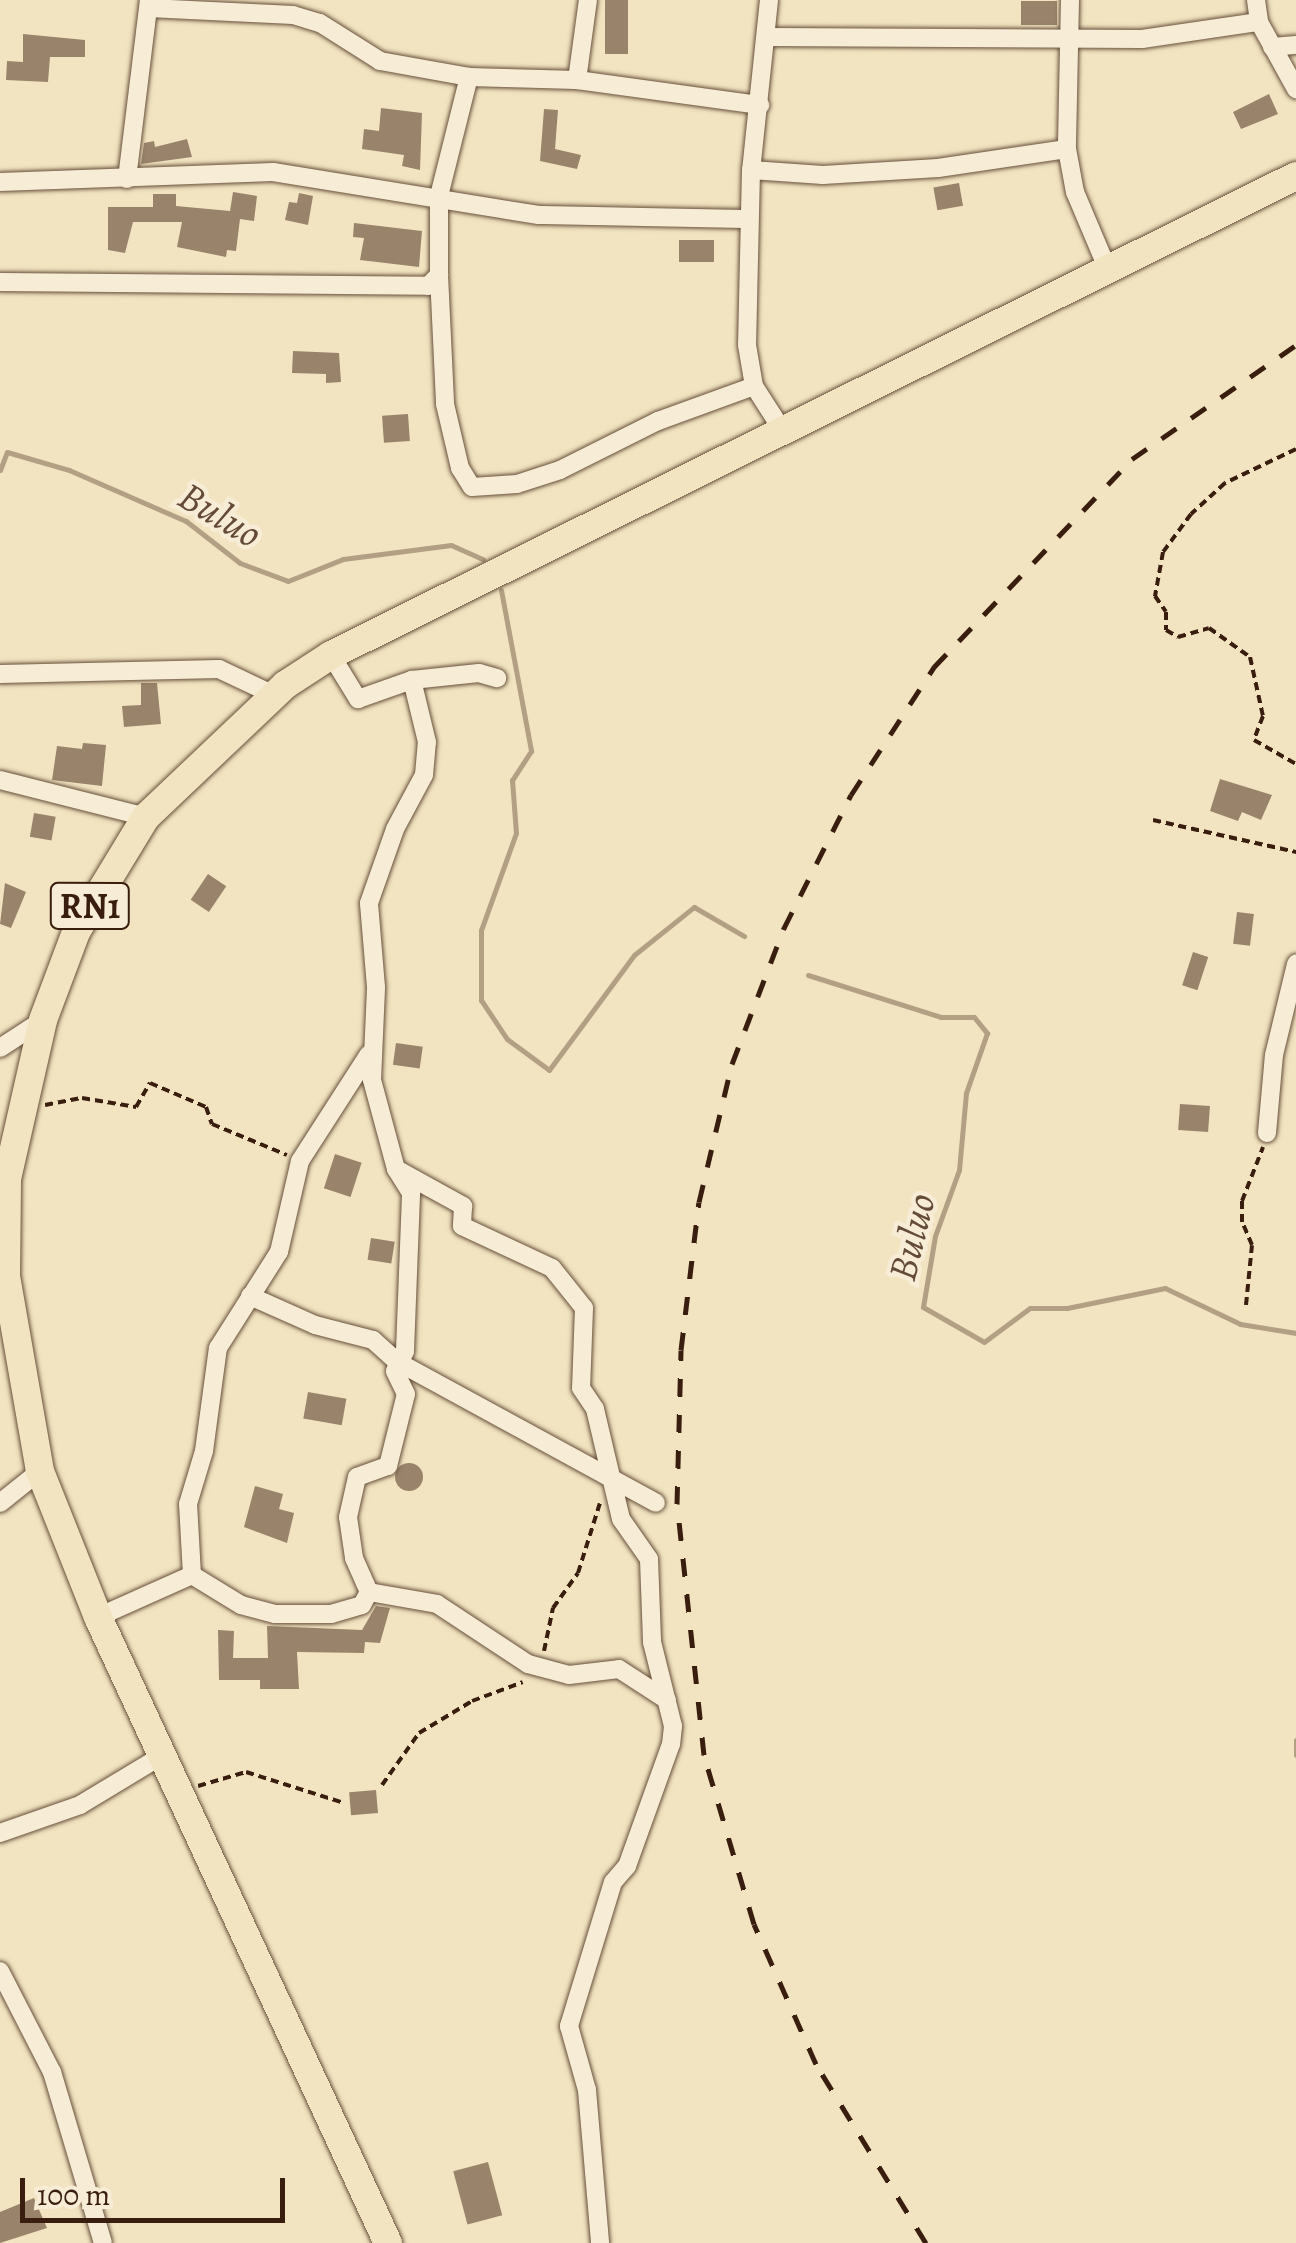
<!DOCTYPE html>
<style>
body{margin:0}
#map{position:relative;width:1296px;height:2243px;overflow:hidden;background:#f2e4c0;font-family:Alegreya,serif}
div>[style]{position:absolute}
.stream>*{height:5px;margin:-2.5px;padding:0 2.5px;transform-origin:2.5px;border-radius:2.5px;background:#b3a084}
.building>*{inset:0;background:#99846b;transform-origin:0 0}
.round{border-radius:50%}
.path>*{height:4px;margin-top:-2px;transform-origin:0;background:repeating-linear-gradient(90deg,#391d0f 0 8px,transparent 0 13px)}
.roads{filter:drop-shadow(0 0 2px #674f3b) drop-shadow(0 0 2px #674f3b)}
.minor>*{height:18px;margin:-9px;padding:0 9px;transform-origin:9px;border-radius:9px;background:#f7edd6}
.trunk>*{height:28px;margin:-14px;padding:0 14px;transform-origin:14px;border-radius:14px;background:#f2e4c0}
.rail>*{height:5px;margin-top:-2.5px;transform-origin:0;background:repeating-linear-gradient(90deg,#391d0f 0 18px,transparent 0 36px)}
span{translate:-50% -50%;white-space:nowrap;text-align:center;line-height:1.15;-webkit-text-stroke:9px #f7edd6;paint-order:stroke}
.shield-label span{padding:2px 8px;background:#f7edd6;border:2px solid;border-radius:8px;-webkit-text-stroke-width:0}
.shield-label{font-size:35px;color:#391d0f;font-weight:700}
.water-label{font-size:40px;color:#644b38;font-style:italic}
.scale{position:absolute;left:20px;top:2178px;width:265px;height:45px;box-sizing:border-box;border:5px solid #391d0f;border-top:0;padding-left:12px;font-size:30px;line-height:35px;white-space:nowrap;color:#391d0f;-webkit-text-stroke:8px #f7edd6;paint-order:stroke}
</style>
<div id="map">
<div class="stream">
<i style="left:0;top:470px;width:19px;rotate:-69deg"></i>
<i style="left:7px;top:452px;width:65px;rotate:16.2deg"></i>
<i style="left:69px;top:470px;width:128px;rotate:23.6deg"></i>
<i style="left:186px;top:521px;width:68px;rotate:37.9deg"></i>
<i style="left:240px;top:563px;width:51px;rotate:20.6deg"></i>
<i style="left:288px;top:581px;width:59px;rotate:-21.8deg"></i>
<i style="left:343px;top:559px;width:109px;rotate:-7.4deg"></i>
<i style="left:451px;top:545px;width:35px;rotate:24deg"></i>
<i style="left:501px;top:590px;width:164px;rotate:79.4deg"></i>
<i style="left:531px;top:751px;width:35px;rotate:123deg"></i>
<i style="left:512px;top:780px;width:53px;rotate:85.7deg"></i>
<i style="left:516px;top:833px;width:103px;rotate:109.8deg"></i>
<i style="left:481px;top:930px;width:70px;rotate:90deg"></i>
<i style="left:481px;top:1000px;width:47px;rotate:56.3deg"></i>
<i style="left:507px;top:1039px;width:52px;rotate:36.4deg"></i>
<i style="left:549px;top:1070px;width:143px;rotate:-53.5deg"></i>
<i style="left:634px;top:955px;width:77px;rotate:-38.7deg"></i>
<i style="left:694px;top:907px;width:58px;rotate:30.1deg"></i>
<i style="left:808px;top:975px;width:139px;rotate:17.5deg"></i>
<i style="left:941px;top:1017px;width:33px"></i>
<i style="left:974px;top:1017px;width:21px;rotate:51deg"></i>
<i style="left:987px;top:1033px;width:64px;rotate:109.3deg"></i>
<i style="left:966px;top:1093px;width:77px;rotate:95.2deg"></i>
<i style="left:959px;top:1170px;width:70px;rotate:110deg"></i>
<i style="left:935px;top:1236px;width:72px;rotate:99.6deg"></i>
<i style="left:923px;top:1307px;width:70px;rotate:29.8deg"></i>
<i style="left:984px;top:1342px;width:57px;rotate:-36.5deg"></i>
<i style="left:1030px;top:1308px;width:37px"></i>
<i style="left:1067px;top:1308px;width:100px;rotate:-11.5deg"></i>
<i style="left:1165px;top:1288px;width:83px;rotate:25.6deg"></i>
<i style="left:1240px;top:1324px;width:57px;rotate:9.1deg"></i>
<i style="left:1296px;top:1740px;width:15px;rotate:90deg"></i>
</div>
<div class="building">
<i style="left:605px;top:0;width:23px;height:54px"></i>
<i style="left:1057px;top:1px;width:24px;height:36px;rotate:90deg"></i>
<i style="clip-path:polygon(23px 34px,85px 40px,85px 57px,50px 57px,48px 82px,6px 80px,7px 61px,23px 62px)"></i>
<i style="clip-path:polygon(1269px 94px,1278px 114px,1241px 129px,1233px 112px)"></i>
<i style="clip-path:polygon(381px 108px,422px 113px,420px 170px,402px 166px,404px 155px,362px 149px,364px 129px,379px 131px)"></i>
<i style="clip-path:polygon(544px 109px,558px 110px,555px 149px,581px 155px,577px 169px,540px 161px)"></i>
<i style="clip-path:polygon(187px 139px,192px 157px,141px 164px,144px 143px,154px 141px,155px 147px)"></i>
<i style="left:959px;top:183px;width:23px;height:26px;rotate:80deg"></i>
<i style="clip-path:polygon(233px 192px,257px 196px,254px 221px,240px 219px,236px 251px,227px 250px,226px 257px,177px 247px,182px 222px,133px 222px,125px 253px,108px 250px,108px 207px,153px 207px,153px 194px,176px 194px,176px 206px,230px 211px)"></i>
<i style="clip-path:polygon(299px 193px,313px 196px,308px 225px,285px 220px,289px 202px,297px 203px)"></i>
<i style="clip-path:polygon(354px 223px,422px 231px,419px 267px,360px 260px,364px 238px,353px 237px)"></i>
<i style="left:679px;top:240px;width:35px;height:22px"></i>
<i style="clip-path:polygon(293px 351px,339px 353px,341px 382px,326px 383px,326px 374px,292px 373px)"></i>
<i style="left:408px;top:414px;width:27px;height:26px;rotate:86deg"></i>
<i style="clip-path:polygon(141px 683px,157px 683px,161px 724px,124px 727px,122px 706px,141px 705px)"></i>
<i style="clip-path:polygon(83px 743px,106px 745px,102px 786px,52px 780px,57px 746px,82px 749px)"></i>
<i style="clip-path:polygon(1220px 779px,1272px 795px,1261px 820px,1242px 812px,1238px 821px,1210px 811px)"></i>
<i style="left:34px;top:813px;width:22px;height:24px;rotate:10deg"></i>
<i style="left:208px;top:874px;width:22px;height:31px;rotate:34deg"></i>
<i style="clip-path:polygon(5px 883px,26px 892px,11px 928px,0 924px)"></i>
<i style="left:1237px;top:912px;width:17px;height:32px;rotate:7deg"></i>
<i style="left:1193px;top:952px;width:16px;height:35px;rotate:18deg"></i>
<i style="left:396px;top:1043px;width:27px;height:22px;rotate:8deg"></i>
<i style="left:1180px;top:1104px;width:30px;height:26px;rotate:4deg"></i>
<i style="left:335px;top:1154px;width:28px;height:36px;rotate:18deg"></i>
<i style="left:371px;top:1238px;width:24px;height:22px;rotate:9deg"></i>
<i style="left:308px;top:1392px;width:39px;height:27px;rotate:10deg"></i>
<i class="round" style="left:395px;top:1463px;width:28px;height:28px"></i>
<i style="clip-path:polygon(255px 1486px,283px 1494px,279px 1509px,294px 1513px,287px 1543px,244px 1527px)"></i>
<i style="clip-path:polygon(376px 1606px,390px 1608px,380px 1643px,365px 1642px,364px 1653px,297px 1652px,299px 1689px,260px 1689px,260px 1680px,219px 1680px,218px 1630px,234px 1631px,233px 1658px,268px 1658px,267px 1626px,362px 1630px)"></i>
<i style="left:376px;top:1790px;width:23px;height:27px;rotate:85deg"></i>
<i style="left:488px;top:2162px;width:55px;height:36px;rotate:75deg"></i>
<i style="clip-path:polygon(34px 2198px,47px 2228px,0 2243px,0 2212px)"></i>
</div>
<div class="path">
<i style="left:1296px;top:449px;width:79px;rotate:154.4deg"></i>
<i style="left:1225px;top:483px;width:46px;rotate:137.6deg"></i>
<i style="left:1191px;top:514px;width:47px;rotate:126.4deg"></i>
<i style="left:1163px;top:552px;width:45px;rotate:100.3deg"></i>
<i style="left:1155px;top:596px;width:19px;rotate:55deg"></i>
<i style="left:1166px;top:612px;width:18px;rotate:90deg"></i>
<i style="left:1166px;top:630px;width:14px;rotate:30deg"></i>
<i style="left:1178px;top:637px;width:32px;rotate:-16deg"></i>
<i style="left:1209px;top:628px;width:50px;rotate:35.3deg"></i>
<i style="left:1250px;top:657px;width:60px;rotate:77.6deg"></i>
<i style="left:1263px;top:716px;width:26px;rotate:111deg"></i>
<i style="left:1254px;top:740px;width:48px;rotate:29.7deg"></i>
<i style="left:1153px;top:820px;width:147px;rotate:12.6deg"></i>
<i style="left:45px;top:1105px;width:38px;rotate:-11deg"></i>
<i style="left:82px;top:1098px;width:55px;rotate:9.5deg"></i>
<i style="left:136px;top:1107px;width:28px;rotate:-60deg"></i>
<i style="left:150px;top:1083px;width:61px;rotate:23.2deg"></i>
<i style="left:206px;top:1107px;width:18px;rotate:71deg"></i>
<i style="left:212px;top:1124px;width:81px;rotate:22.5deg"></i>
<i style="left:1246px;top:1305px;width:60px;rotate:-84.3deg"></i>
<i style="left:1252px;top:1245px;width:25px;rotate:-113deg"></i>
<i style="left:1242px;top:1222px;width:21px;rotate:-90deg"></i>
<i style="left:1242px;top:1201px;width:58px;rotate:-68.7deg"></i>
<i style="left:544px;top:1651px;width:44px;rotate:-78.2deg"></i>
<i style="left:553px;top:1608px;width:43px;rotate:-54.5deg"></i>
<i style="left:578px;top:1573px;width:73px;rotate:-72.6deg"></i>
<i style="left:382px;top:1785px;width:64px;rotate:-54.6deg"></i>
<i style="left:419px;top:1733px;width:62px;rotate:-31.1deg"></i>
<i style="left:472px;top:1701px;width:54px;rotate:-20.4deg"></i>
<i style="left:198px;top:1786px;width:50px;rotate:-16.3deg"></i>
<i style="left:246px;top:1772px;width:100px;rotate:17.5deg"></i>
</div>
<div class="roads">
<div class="minor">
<i style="left:769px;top:0;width:171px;rotate:96deg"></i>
<i style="left:751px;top:170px;width:175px;rotate:91.3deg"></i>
<i style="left:747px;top:345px;width:42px;rotate:80.3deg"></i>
<i style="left:754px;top:386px;width:50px;rotate:57.3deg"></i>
<i style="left:1070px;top:0;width:149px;rotate:91.2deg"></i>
<i style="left:1067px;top:149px;width:44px;rotate:79.5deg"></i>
<i style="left:1075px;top:192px;width:85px;rotate:67.1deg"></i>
<i style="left:1256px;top:0;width:22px;rotate:82deg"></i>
<i style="left:1259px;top:22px;width:77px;rotate:61.1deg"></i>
<i style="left:149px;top:8px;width:144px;rotate:2.8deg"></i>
<i style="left:293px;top:15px;width:28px;rotate:17deg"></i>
<i style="left:320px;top:23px;width:71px;rotate:32.3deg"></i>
<i style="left:380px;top:61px;width:90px;rotate:10.2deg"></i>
<i style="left:469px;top:77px;width:108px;rotate:1.6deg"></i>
<i style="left:577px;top:80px;width:185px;rotate:7.8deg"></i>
<i style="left:767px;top:37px;width:375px;rotate:0.3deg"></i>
<i style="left:1142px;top:39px;width:118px;rotate:-8.3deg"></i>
<i style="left:1272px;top:47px;width:24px;rotate:-5deg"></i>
<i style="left:577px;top:80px;width:81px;rotate:-82.2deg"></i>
<i style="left:751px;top:170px;width:72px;rotate:4deg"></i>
<i style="left:823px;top:175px;width:115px;rotate:-3.5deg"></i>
<i style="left:938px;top:168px;width:130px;rotate:-8.4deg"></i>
<i style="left:127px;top:179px;width:180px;rotate:-83deg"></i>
<i style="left:0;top:182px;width:273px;rotate:-2.1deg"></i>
<i style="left:273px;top:172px;width:269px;rotate:9.2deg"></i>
<i style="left:539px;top:215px;width:209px;rotate:1.1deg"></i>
<i style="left:439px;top:275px;width:129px;rotate:87.3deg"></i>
<i style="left:445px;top:404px;width:66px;rotate:76.8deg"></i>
<i style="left:460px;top:468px;width:22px;rotate:58deg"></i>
<i style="left:472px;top:487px;width:45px;rotate:-3.8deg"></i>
<i style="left:517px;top:484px;width:45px;rotate:-18deg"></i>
<i style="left:560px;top:470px;width:110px;rotate:-26.6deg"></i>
<i style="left:658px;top:421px;width:102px;rotate:-20deg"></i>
<i style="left:0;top:282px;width:428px;rotate:0.5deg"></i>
<i style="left:428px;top:286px;width:16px;rotate:-45deg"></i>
<i style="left:439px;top:275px;width:79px;rotate:-90deg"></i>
<i style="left:439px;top:196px;width:123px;rotate:-75.9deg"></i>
<i style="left:331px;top:655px;width:52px;rotate:58.5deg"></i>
<i style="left:358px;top:699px;width:57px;rotate:-19.4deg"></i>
<i style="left:412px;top:680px;width:67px;rotate:-6deg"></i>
<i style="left:479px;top:673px;width:19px;rotate:16deg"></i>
<i style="left:0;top:674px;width:219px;rotate:-1.3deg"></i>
<i style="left:219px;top:669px;width:61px;rotate:25.3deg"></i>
<i style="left:0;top:780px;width:151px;rotate:14.2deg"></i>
<i style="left:0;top:1048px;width:51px;rotate:-33.1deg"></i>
<i style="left:1267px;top:1133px;width:78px;rotate:-84.9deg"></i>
<i style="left:1274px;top:1055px;width:94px;rotate:-76.4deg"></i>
<i style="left:396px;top:1169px;width:77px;rotate:28.9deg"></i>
<i style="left:463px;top:1206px;width:20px;rotate:93deg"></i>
<i style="left:462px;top:1226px;width:99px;rotate:25deg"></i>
<i style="left:552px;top:1268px;width:51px;rotate:51.3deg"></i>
<i style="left:584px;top:1308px;width:80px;rotate:92.1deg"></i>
<i style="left:581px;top:1388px;width:25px;rotate:56deg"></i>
<i style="left:595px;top:1409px;width:113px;rotate:76.7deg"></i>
<i style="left:621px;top:1519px;width:49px;rotate:55deg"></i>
<i style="left:649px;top:1559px;width:83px;rotate:87.9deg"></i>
<i style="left:652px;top:1642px;width:87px;rotate:76deg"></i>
<i style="left:673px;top:1726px;width:18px;rotate:96deg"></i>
<i style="left:671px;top:1744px;width:130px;rotate:109.8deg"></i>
<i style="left:627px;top:1866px;width:21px;rotate:131deg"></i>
<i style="left:613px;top:1882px;width:151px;rotate:107deg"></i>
<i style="left:569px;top:2026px;width:66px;rotate:74.3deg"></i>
<i style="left:587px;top:2090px;width:154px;rotate:85.1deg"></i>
<i style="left:250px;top:1296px;width:71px;rotate:24deg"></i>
<i style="left:315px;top:1325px;width:60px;rotate:14.5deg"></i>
<i style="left:373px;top:1340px;width:31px;rotate:42deg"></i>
<i style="left:396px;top:1361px;width:296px;rotate:28.6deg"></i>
<i style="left:0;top:1503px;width:51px;rotate:-38.7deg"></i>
<i style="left:192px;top:1575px;width:57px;rotate:31.5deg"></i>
<i style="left:241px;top:1605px;width:35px;rotate:15deg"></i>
<i style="left:275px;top:1614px;width:56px"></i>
<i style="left:331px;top:1614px;width:32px;rotate:-16deg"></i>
<i style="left:362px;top:1605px;width:15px;rotate:-62deg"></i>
<i style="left:369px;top:1592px;width:69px;rotate:10deg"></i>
<i style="left:437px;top:1604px;width:109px;rotate:33.4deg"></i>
<i style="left:528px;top:1664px;width:42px;rotate:15deg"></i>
<i style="left:569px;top:1675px;width:50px;rotate:-6.8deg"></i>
<i style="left:619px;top:1669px;width:57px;rotate:32.9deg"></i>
<i style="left:369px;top:1592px;width:37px;rotate:-114deg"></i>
<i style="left:354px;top:1558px;width:41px;rotate:-98.3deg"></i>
<i style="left:348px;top:1517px;width:41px;rotate:-77.3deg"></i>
<i style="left:357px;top:1477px;width:33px;rotate:-20deg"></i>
<i style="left:388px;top:1466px;width:74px;rotate:-76deg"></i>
<i style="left:406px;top:1394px;width:25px;rotate:-116deg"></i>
<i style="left:395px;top:1371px;width:22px;rotate:-63deg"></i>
<i style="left:405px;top:1351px;width:158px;rotate:-87.8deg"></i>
<i style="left:411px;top:1193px;width:28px;rotate:-122deg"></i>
<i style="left:396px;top:1169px;width:92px;rotate:-105.1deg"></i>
<i style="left:372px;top:1080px;width:93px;rotate:-87.5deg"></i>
<i style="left:376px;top:987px;width:84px;rotate:-94.8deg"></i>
<i style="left:369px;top:903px;width:78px;rotate:-70.6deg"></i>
<i style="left:395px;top:829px;width:61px;rotate:-61.8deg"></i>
<i style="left:424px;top:775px;width:33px;rotate:-85deg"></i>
<i style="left:427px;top:742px;width:64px;rotate:-103.6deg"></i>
<i style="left:98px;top:1617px;width:103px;rotate:-24.1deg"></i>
<i style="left:192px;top:1575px;width:71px;rotate:-93.2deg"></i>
<i style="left:188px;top:1504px;width:55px;rotate:-73.2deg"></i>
<i style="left:204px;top:1451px;width:104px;rotate:-82.3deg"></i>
<i style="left:218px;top:1348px;width:114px;rotate:-57.6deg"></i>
<i style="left:279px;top:1252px;width:93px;rotate:-77deg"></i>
<i style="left:300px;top:1161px;width:127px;rotate:-57.2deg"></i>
<i style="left:0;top:1833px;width:85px;rotate:-19.3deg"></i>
<i style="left:80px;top:1805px;width:97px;rotate:-31.1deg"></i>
<i style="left:0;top:1971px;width:114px;rotate:62.8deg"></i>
<i style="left:52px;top:2072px;width:178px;rotate:73.4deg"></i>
</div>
<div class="trunk">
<i style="left:388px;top:2243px;width:690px;rotate:-114.86deg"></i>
<i style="left:98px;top:1617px;width:157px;rotate:-111.7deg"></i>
<i style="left:40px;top:1471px;width:197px;rotate:-99.9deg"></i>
<i style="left:6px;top:1277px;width:98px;rotate:-89.4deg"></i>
<i style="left:7px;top:1179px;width:163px;rotate:-77.2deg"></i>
<i style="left:43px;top:1020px;width:94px;rotate:-69.4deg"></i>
<i style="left:76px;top:932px;width:135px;rotate:-58.7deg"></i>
<i style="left:146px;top:817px;width:192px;rotate:-43.5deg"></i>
<i style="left:285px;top:685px;width:55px;rotate:-33.1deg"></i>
<i style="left:331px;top:655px;width:1077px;rotate:-26.4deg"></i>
</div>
</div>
<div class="rail">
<i style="left:926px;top:2243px;width:210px;rotate:-121.6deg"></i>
<i style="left:816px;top:2064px;width:153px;rotate:-113.9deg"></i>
<i style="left:754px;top:1924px;width:176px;rotate:-106.5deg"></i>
<i style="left:704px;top:1755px;width:252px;rotate:-96.1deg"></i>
<i style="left:677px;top:1504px;width:154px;rotate:-88.5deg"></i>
<i style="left:681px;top:1350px;width:149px;rotate:-83.1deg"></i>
<i style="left:699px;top:1202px;width:142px;rotate:-76.6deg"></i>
<i style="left:732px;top:1064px;width:146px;rotate:-69.1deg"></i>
<i style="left:784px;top:928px;width:149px;rotate:-63.3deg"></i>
<i style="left:851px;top:795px;width:153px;rotate:-57deg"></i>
<i style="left:934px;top:667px;width:287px;rotate:-46.4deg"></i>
<i style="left:1132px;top:459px;width:200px;rotate:-34.8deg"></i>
</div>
<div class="shield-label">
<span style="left:90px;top:906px">RN1</span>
</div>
<div class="water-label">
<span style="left:220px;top:515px;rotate:31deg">Buluo</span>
<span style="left:912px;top:1237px;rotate:-76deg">Buluo</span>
</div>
<div class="scale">100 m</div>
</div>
